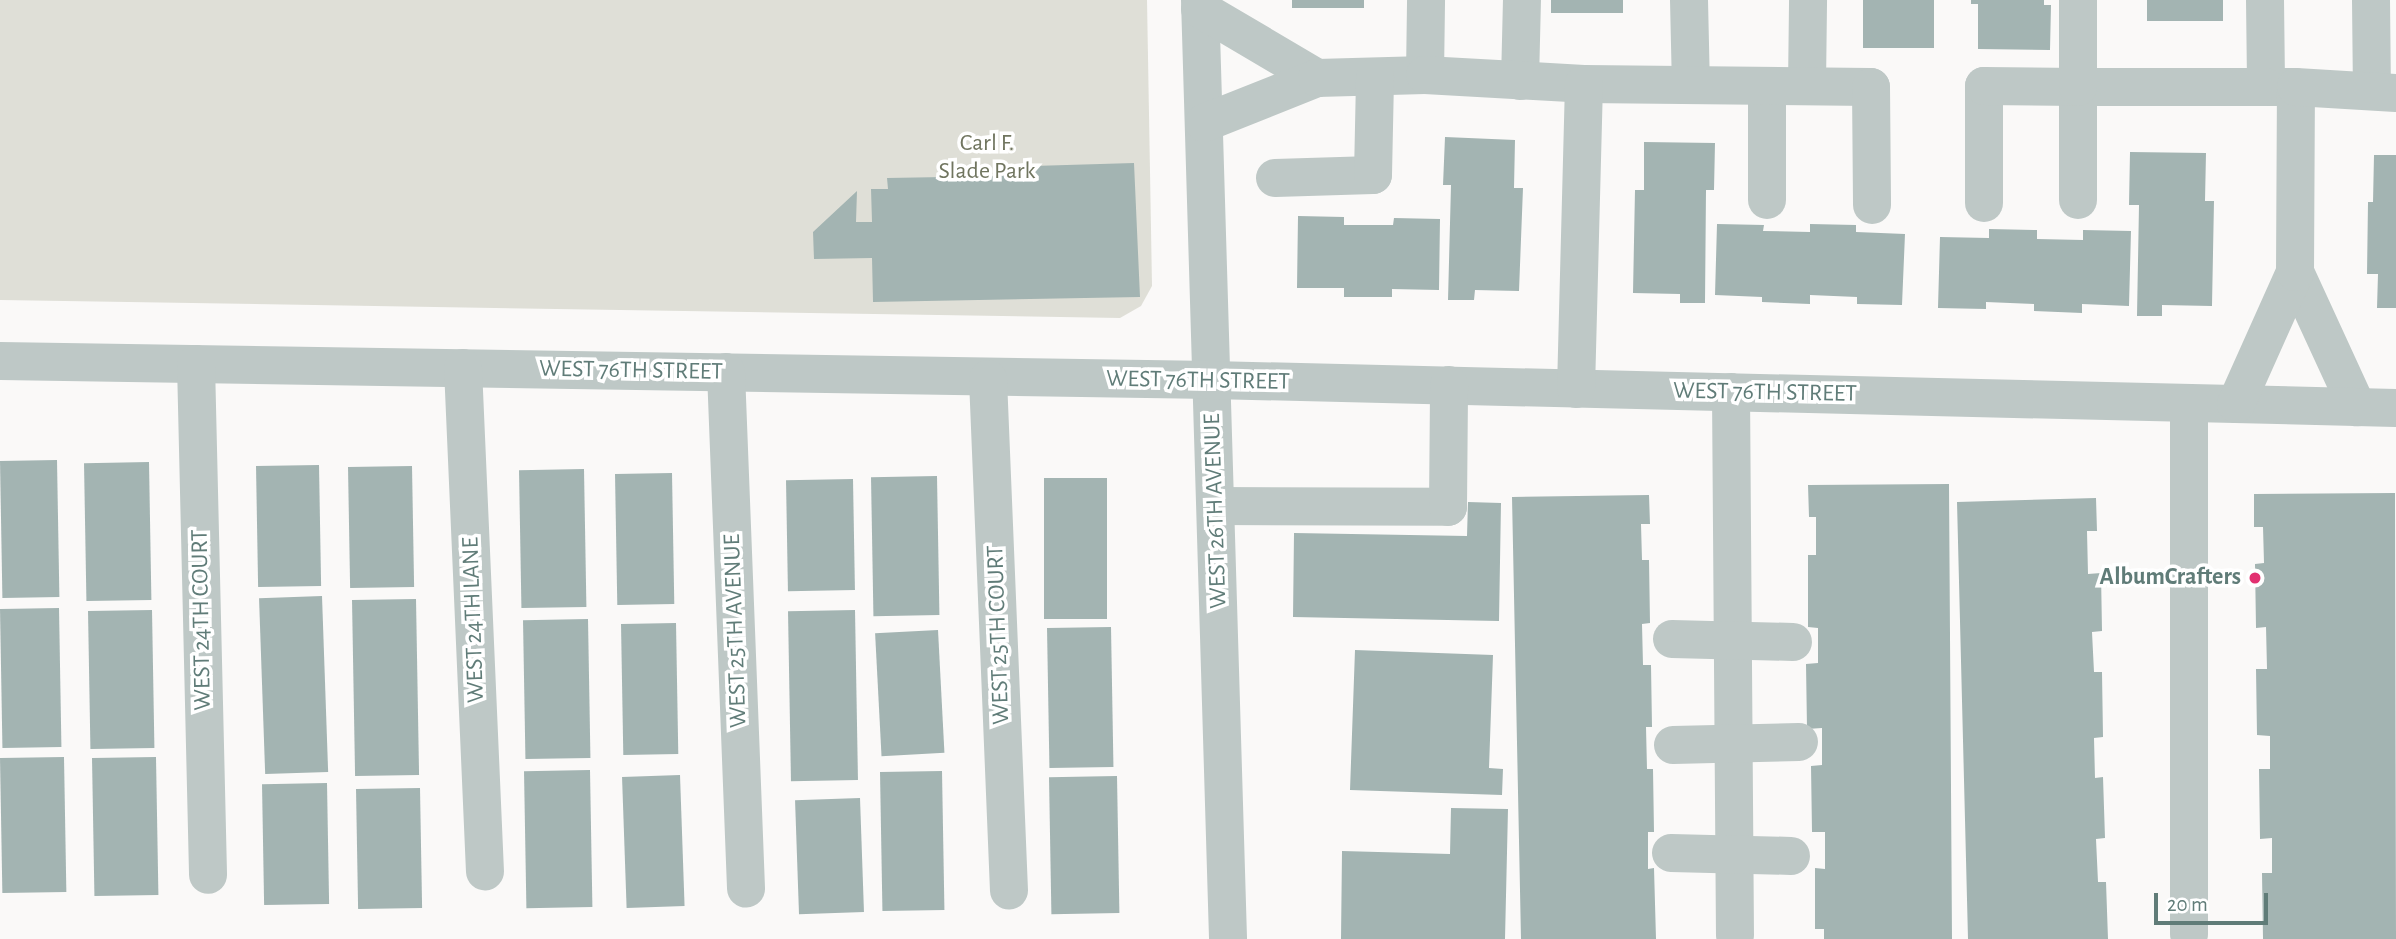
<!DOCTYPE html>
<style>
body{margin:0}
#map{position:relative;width:2396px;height:939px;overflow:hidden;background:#faf9f8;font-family:"Alegreya Sans",sans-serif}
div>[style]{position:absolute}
.green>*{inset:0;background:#dfdfd7}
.building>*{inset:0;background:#a3b4b2;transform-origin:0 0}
.minor>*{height:38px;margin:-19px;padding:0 19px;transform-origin:19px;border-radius:19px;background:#bec8c6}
.dots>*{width:19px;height:19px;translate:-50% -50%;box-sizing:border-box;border:4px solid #fff;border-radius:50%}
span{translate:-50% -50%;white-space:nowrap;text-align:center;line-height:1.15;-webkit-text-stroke:7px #fff;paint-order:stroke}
.park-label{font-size:24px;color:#70755f}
.street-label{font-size:24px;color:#607c78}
.poi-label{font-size:24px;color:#607c78;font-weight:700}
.right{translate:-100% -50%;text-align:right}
.scale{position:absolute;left:2154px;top:893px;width:114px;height:32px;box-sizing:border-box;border:4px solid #607c78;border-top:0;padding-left:9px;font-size:21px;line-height:24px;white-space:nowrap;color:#607c78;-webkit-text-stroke:5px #fff;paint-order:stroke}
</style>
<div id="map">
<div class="green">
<i style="clip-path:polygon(0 0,1147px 0,1152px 286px,1141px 306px,1120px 318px,0 300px)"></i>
</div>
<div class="building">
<i style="left:1292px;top:0;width:72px;height:8px"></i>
<i style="left:1551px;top:0;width:72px;height:13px"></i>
<i style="left:1934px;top:0;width:48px;height:71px;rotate:90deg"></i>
<i style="clip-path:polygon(1971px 0,2044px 0,2044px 5px,2051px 5px,2050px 50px,1978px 49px,1978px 4px,1971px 4px)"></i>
<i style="left:2147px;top:0;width:76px;height:21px"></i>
<i style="clip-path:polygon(1445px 137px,1515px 140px,1514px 188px,1523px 188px,1519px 291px,1475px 290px,1474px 300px,1448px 300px,1451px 185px,1443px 185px)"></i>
<i style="clip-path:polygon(1644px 142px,1715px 143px,1714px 190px,1706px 190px,1705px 303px,1680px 303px,1680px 294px,1633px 293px,1635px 190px,1644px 190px)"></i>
<i style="clip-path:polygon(2130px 152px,2206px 153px,2205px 201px,2214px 201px,2212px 306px,2162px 305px,2162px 316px,2137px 316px,2139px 205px,2129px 205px)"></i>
<i style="clip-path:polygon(2374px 155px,2396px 155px,2396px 308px,2377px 308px,2378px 274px,2367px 274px,2368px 202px,2373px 202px)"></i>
<i style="clip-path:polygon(1134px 163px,1140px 297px,873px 302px,872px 258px,814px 259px,813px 232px,857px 191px,856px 222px,872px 222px,871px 189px,888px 189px,887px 178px,1003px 176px,1002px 167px)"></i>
<i style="clip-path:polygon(1298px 216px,1344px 217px,1344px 225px,1393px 225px,1394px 218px,1440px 219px,1439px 290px,1392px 289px,1392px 297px,1344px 297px,1344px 288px,1297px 288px)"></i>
<i style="clip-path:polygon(1717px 224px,1764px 225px,1763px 231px,1810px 232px,1810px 224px,1856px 225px,1856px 232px,1905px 234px,1902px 305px,1857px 304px,1857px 297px,1810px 295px,1810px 304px,1762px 302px,1762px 297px,1715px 295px)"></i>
<i style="clip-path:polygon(1989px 229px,2037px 230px,2037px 239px,2083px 240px,2083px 230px,2131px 231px,2129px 306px,2082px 304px,2082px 313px,2034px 311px,2034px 304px,1986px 302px,1986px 309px,1938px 308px,1940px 237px,1989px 238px)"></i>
<i style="left:57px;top:460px;width:137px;height:57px;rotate:89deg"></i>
<i style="left:149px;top:462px;width:138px;height:65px;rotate:89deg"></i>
<i style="left:319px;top:465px;width:121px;height:63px;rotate:89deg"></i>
<i style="left:412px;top:466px;width:121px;height:64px;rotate:89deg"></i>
<i style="left:584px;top:469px;width:138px;height:65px;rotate:89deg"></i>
<i style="left:672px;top:473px;width:131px;height:57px;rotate:89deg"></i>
<i style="left:937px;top:476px;width:139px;height:66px;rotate:89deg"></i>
<i style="left:1044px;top:478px;width:63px;height:141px"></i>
<i style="left:853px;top:479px;width:111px;height:67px;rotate:89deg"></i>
<i style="clip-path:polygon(1949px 484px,1952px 939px,1824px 939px,1824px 929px,1815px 929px,1815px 868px,1825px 869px,1825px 832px,1812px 832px,1811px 766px,1822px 765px,1822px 728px,1807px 729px,1806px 664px,1818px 663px,1818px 628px,1808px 627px,1808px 555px,1816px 555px,1816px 517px,1809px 517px,1808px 485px)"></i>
<i style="clip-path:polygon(2395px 493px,2396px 939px,2263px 939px,2262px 873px,2272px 873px,2272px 838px,2260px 839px,2259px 769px,2270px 769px,2270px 736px,2257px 735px,2256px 669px,2267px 669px,2266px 627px,2256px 628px,2255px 564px,2264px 563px,2263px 527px,2254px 527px,2254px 494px)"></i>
<i style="clip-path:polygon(1649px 495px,1650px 524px,1641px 524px,1642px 560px,1649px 560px,1650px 623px,1642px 624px,1643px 665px,1651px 665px,1652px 727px,1646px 727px,1647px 769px,1653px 769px,1654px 832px,1648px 832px,1648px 869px,1654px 868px,1656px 939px,1521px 939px,1512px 497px)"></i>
<i style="clip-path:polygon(2096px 498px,2097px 531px,2087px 531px,2088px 574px,2101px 573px,2102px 631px,2092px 632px,2094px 672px,2102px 672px,2103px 737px,2094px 738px,2095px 778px,2103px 777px,2105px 838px,2096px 839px,2098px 882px,2106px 882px,2108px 939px,1968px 939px,1957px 502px)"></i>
<i style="clip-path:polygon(1468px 502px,1501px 503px,1499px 621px,1293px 617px,1294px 533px,1467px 536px)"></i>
<i style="left:322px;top:596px;width:176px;height:63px;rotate:88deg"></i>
<i style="left:416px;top:599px;width:176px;height:64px;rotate:89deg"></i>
<i style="left:59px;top:608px;width:139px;height:59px;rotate:89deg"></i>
<i style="left:152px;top:610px;width:138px;height:64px;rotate:89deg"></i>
<i style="left:855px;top:610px;width:170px;height:67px;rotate:89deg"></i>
<i style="left:588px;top:619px;width:139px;height:65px;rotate:89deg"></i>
<i style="left:676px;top:623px;width:131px;height:55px;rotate:89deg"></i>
<i style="left:1111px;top:627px;width:140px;height:64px;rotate:89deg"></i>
<i style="left:938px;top:630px;width:123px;height:63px;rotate:87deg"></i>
<i style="clip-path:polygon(1355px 650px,1493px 655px,1489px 768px,1503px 769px,1502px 795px,1350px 790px)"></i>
<i style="left:64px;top:757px;width:135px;height:64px;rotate:89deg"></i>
<i style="left:156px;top:757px;width:138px;height:64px;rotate:89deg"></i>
<i style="left:590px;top:770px;width:137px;height:66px;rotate:89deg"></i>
<i style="left:942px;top:771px;width:139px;height:62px;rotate:89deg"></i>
<i style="left:680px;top:775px;width:131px;height:58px;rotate:88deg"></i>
<i style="left:1117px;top:776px;width:137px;height:68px;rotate:89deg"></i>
<i style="left:327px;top:783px;width:121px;height:65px;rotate:89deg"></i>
<i style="left:420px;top:788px;width:120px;height:64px;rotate:89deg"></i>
<i style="left:860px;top:798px;width:114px;height:65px;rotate:88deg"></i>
<i style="clip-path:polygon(1451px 808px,1508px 809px,1505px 939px,1341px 939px,1342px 851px,1450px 854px)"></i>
</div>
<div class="minor">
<i style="left:1200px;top:0;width:939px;rotate:88.29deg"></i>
<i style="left:1689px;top:0;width:85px;rotate:88.7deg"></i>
<i style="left:2265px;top:0;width:87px;rotate:89.3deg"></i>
<i style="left:2266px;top:87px;width:26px"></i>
<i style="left:2371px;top:0;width:91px;rotate:89.4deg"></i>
<i style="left:1200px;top:9px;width:136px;rotate:30.5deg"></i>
<i style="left:1425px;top:75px;width:75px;rotate:-89.2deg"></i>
<i style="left:1520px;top:81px;width:81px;rotate:-88.6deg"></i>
<i style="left:1767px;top:86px;width:114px;rotate:90deg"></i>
<i style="left:1807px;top:86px;width:86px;rotate:-89.3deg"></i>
<i style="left:1204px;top:123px;width:122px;rotate:-21.7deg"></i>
<i style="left:1317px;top:78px;width:108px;rotate:-1.6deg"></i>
<i style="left:1425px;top:75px;width:159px;rotate:3.2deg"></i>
<i style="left:1584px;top:84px;width:287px;rotate:0.6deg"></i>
<i style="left:1871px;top:87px;width:118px;rotate:89.5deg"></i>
<i style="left:1275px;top:178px;width:98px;rotate:-1.8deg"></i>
<i style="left:1373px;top:175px;width:98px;rotate:-88.8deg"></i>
<i style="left:2078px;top:200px;width:113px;rotate:-90deg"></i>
<i style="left:2078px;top:87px;width:188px"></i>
<i style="left:1984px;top:203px;width:117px;rotate:-90deg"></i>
<i style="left:1984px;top:86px;width:94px;rotate:0.6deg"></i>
<i style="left:2078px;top:87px;width:87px;rotate:-90deg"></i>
<i style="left:2295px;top:272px;width:149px;rotate:65.3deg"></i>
<i style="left:0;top:361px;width:1212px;rotate:0.9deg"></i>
<i style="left:1212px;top:380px;width:1184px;rotate:1.35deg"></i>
<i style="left:196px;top:364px;width:511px;rotate:88.65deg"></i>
<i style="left:463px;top:368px;width:504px;rotate:87.5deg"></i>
<i style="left:726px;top:372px;width:517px;rotate:87.78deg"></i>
<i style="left:988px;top:379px;width:512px;rotate:87.65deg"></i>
<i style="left:1576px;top:389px;width:305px;rotate:-88.5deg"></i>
<i style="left:1731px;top:392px;width:543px;rotate:89.58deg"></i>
<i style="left:2236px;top:404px;width:145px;rotate:-65.9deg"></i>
<i style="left:2295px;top:272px;width:185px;rotate:-89.7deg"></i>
<i style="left:2296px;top:87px;width:100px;rotate:3.4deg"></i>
<i style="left:1216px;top:506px;width:232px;rotate:0.2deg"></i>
<i style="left:1448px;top:507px;width:122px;rotate:-89.5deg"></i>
<i style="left:1672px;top:639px;width:121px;rotate:1.4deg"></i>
<i style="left:1673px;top:745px;width:126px;rotate:-1.4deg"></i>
<i style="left:1671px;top:853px;width:120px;rotate:1.4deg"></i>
<i style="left:2189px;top:934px;width:531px;rotate:-90deg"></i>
</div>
<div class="dots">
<i style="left:2255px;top:578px;background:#e23070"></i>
</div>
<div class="park-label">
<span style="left:987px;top:158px">Carl F.<br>Slade Park</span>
</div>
<div class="street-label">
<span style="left:631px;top:371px;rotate:1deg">WEST 76TH STREET</span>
<span style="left:1198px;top:381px;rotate:1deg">WEST 76TH STREET</span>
<span style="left:1765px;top:393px;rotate:1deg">WEST 76TH STREET</span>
<span style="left:1216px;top:511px;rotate:-92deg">WEST 26TH AVENUE</span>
<span style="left:202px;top:620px;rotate:-91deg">WEST 24TH COURT</span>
<span style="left:474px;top:620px;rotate:-92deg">WEST 24TH LANE</span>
<span style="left:736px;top:631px;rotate:-92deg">WEST 25TH AVENUE</span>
<span style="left:999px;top:635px;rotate:-92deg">WEST 25TH COURT</span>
</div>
<div class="poi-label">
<span class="right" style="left:2241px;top:578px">AlbumCrafters</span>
</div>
<div class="scale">20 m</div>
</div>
